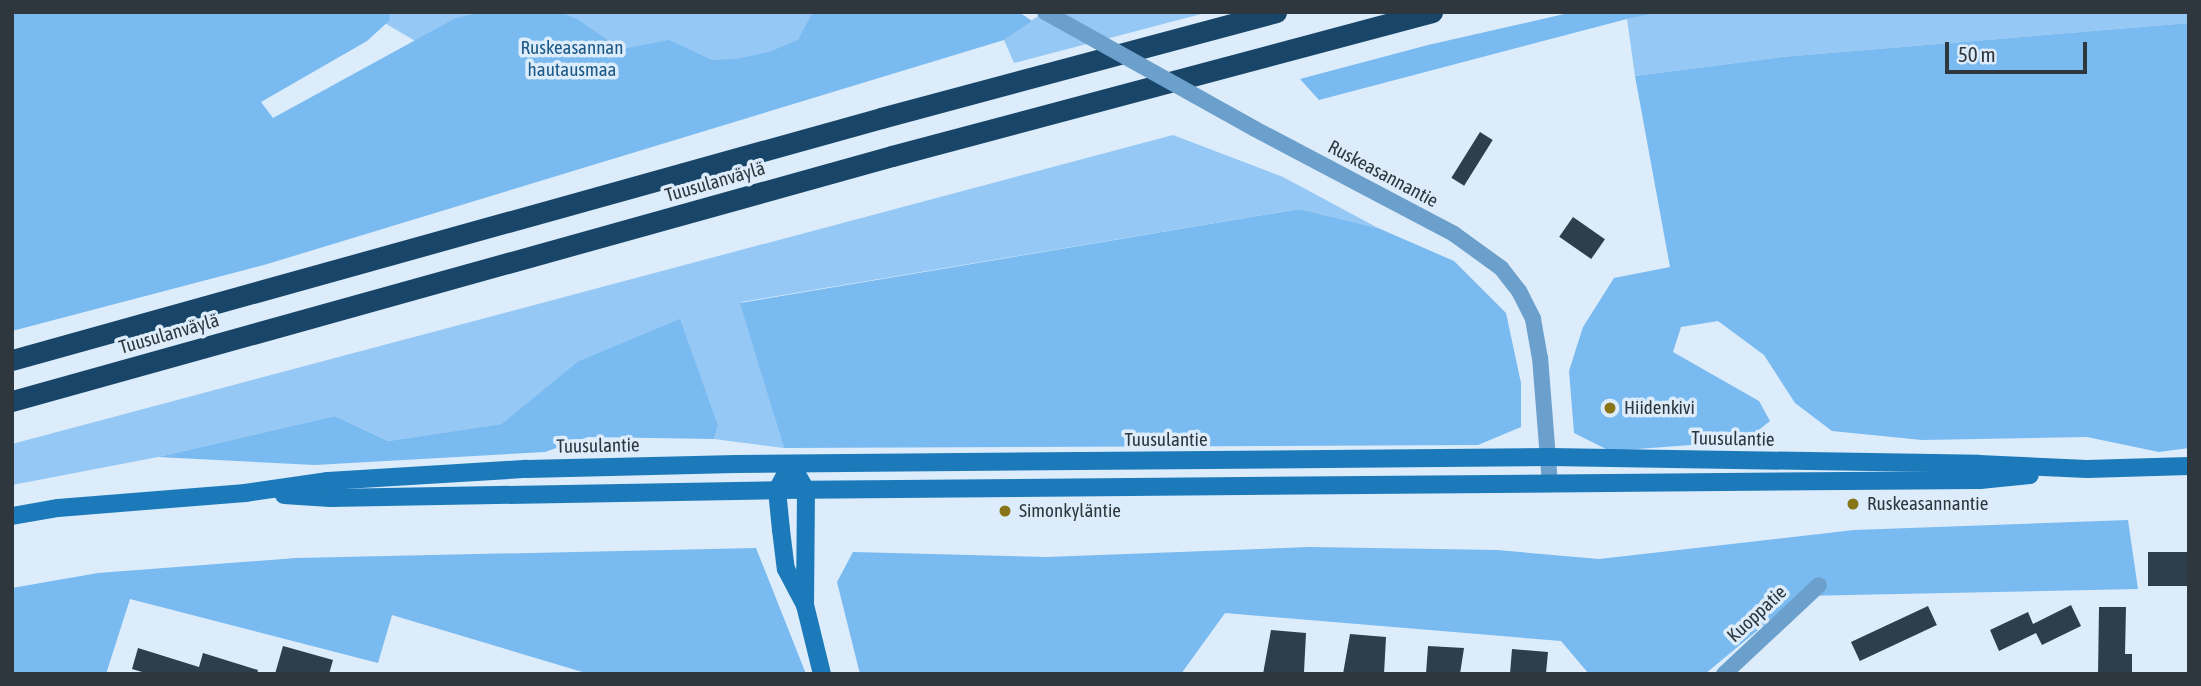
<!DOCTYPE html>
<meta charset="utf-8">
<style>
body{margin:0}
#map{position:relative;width:2201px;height:686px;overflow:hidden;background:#dcecfb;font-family:"Asap Condensed",sans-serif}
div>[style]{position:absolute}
.green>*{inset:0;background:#95c8f4}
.forest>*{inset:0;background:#79baf0}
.building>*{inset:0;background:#2d3e4c;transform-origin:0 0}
.minor>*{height:16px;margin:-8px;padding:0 8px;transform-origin:8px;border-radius:8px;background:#6ca0cc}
.secondary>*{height:18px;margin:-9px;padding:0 9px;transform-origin:9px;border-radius:9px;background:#1d7aba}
.motorway>*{height:21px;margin:-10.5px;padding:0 10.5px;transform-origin:10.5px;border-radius:10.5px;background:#194668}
.minor-bridge>*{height:16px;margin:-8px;padding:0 8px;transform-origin:8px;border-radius:8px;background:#6ca0cc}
.dots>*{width:19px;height:19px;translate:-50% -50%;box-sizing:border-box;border:4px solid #dcecfb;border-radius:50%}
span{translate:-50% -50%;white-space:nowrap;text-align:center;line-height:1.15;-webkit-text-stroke:7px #dcecfb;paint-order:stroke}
.park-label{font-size:19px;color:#1c5986}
.street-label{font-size:19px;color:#2f373e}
.poi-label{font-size:19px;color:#2f373e}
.left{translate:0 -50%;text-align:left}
.frame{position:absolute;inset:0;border:14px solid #2f373e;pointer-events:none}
.scale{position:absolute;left:1945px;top:42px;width:142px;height:32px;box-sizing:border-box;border:4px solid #2f373e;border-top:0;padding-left:9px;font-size:21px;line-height:24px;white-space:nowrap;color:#2f373e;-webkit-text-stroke:5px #dcecfb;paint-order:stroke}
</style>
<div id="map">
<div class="green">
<i style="clip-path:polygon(366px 12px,848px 12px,821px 54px,568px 107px,456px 65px)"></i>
<i style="clip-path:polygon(1044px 12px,1209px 12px,1014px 63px,1004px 40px)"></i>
<i style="clip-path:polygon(1663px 12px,2189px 12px,2189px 23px,1781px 57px,1635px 76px,1627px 19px)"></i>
<i style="clip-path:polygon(1173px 135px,1283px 177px,1378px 228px,1299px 209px,741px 302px,784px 448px,714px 439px,718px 426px,577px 362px,503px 424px,388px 441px,335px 416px,158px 457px,12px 485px,12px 444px)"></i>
</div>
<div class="forest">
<i style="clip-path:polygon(12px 12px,389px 12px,390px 20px,367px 41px,261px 102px,273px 118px,454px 19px,481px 12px,559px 12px,577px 19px,609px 41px,617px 50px,669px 40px,712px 60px,737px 59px,769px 52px,798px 40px,813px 12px,1019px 12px,1032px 21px,1004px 40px,264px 265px,12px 331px)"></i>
<i style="clip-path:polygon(1573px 12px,1663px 12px,1627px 19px,1319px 100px,1300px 79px,1428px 45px)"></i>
<i style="clip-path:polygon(2189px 23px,2189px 448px,2159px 452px,2087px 437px,1922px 440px,1832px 431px,1795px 403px,1764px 355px,1718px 321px,1681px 327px,1673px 352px,1759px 401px,1770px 421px,1745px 441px,1610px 451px,1574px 433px,1569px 371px,1583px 327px,1614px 278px,1670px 267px,1635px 76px,1781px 57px)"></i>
<i style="clip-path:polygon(1299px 209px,1378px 228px,1454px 261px,1506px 313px,1521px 383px,1521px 427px,1478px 445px,784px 448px,740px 303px)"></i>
<i style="clip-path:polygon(680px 319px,718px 426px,714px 439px,588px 437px,545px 452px,315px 465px,158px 457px,335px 416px,388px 441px,502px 424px,577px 362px)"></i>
<i style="clip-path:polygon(2128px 520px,2138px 589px,1799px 596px,1705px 674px,1589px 674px,1561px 641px,1225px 613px,1181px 674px,860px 674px,837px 582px,853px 552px,1047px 557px,1310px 547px,1497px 550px,1599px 559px,1854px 530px)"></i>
<i style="clip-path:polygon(756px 548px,806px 674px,589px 674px,392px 615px,378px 663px,130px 599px,106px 674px,12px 674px,12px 588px,98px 573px,296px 558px)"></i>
</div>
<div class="building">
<i style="left:1480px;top:132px;width:15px;height:54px;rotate:32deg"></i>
<i style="left:1573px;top:217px;width:39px;height:24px;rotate:35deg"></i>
<i style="left:2148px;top:552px;width:41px;height:34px"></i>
<i style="clip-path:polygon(2071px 605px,2081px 626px,2042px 645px,2036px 633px,1999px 651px,1990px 630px,2028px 612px,2033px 624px)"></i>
<i style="left:1928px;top:606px;width:21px;height:85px;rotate:65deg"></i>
<i style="clip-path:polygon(2099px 607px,2126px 607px,2125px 654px,2132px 654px,2132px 674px,2098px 674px)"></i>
<i style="clip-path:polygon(1271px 630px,1306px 633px,1304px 672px,1263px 674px)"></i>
<i style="clip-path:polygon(1350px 634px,1386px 637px,1384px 674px,1343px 674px)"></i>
<i style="clip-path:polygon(283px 646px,333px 660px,329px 674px,275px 674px)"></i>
<i style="clip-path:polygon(1428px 646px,1464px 648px,1460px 674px,1426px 674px)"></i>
<i style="clip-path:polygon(138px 648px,199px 667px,203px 653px,258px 670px,257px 674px,149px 674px,132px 669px)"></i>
<i style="clip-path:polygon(1512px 649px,1548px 652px,1546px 673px,1510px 674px)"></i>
</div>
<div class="minor">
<i style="left:1255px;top:129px;width:225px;rotate:27.8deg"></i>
<i style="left:1454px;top:234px;width:58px;rotate:35.9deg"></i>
<i style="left:1501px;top:268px;width:29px;rotate:52deg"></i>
<i style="left:1519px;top:291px;width:31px;rotate:63deg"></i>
<i style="left:1533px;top:319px;width:39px;rotate:80deg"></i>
<i style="left:1540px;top:357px;width:127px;rotate:85.5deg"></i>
<i style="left:1724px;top:674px;width:130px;rotate:-43.1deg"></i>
</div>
<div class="secondary">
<i style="left:791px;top:464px;width:30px;rotate:118deg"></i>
<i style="left:777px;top:490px;width:40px;rotate:84.3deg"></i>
<i style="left:781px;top:530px;width:39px;rotate:83deg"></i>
<i style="left:786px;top:569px;width:41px;rotate:62.2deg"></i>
<i style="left:805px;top:605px;width:71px;rotate:76.2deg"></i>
<i style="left:791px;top:464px;width:30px;rotate:60deg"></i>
<i style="left:806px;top:490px;width:115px;rotate:90.5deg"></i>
<i style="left:284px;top:495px;width:46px;rotate:3.7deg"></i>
<i style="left:330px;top:498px;width:447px;rotate:-1deg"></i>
<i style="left:777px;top:490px;width:1203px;rotate:-0.48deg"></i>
<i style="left:1980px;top:480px;width:50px;rotate:-5.7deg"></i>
<i style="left:12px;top:516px;width:47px;rotate:-9.9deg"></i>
<i style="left:58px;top:508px;width:188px;rotate:-4.6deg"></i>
<i style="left:245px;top:493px;width:84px;rotate:-8.2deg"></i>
<i style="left:328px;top:481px;width:199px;rotate:-3.5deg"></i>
<i style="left:527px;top:469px;width:209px;rotate:-1.4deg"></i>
<i style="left:736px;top:464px;width:813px;rotate:-0.49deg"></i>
<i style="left:1549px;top:457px;width:430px;rotate:0.9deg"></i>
<i style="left:1979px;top:464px;width:108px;rotate:2.7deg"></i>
<i style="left:2087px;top:469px;width:102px;rotate:-1.7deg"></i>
</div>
<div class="motorway">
<i style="left:12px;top:360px;width:902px;rotate:-15.56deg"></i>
<i style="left:881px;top:118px;width:409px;rotate:-15deg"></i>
<i style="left:12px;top:401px;width:913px;rotate:-15.56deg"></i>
<i style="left:892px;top:156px;width:559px;rotate:-14.93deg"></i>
</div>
<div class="minor-bridge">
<i style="left:1045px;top:12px;width:240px;rotate:29.1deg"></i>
</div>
<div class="dots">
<i style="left:1610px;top:408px;background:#897417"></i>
<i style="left:1853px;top:504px;background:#897417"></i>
<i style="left:1005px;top:511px;background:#897417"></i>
</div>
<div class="park-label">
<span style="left:572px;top:59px">Ruskeasannan<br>hautausmaa</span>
</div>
<div class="street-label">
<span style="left:1383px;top:174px;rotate:28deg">Ruskeasannantie</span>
<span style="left:715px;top:182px;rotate:-16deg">Tuusulanväylä</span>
<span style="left:169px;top:334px;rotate:-16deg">Tuusulanväylä</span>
<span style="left:1733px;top:439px;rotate:1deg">Tuusulantie</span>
<span style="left:1166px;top:440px">Tuusulantie</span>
<span style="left:598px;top:446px;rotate:-1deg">Tuusulantie</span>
<span style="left:1757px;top:614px;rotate:-43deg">Kuoppatie</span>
</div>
<div class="poi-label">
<span class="left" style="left:1624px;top:408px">Hiidenkivi</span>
<span class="left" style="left:1867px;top:504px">Ruskeasannantie</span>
<span class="left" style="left:1019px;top:511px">Simonkyläntie</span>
</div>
<div class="frame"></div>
<div class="scale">50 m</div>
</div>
